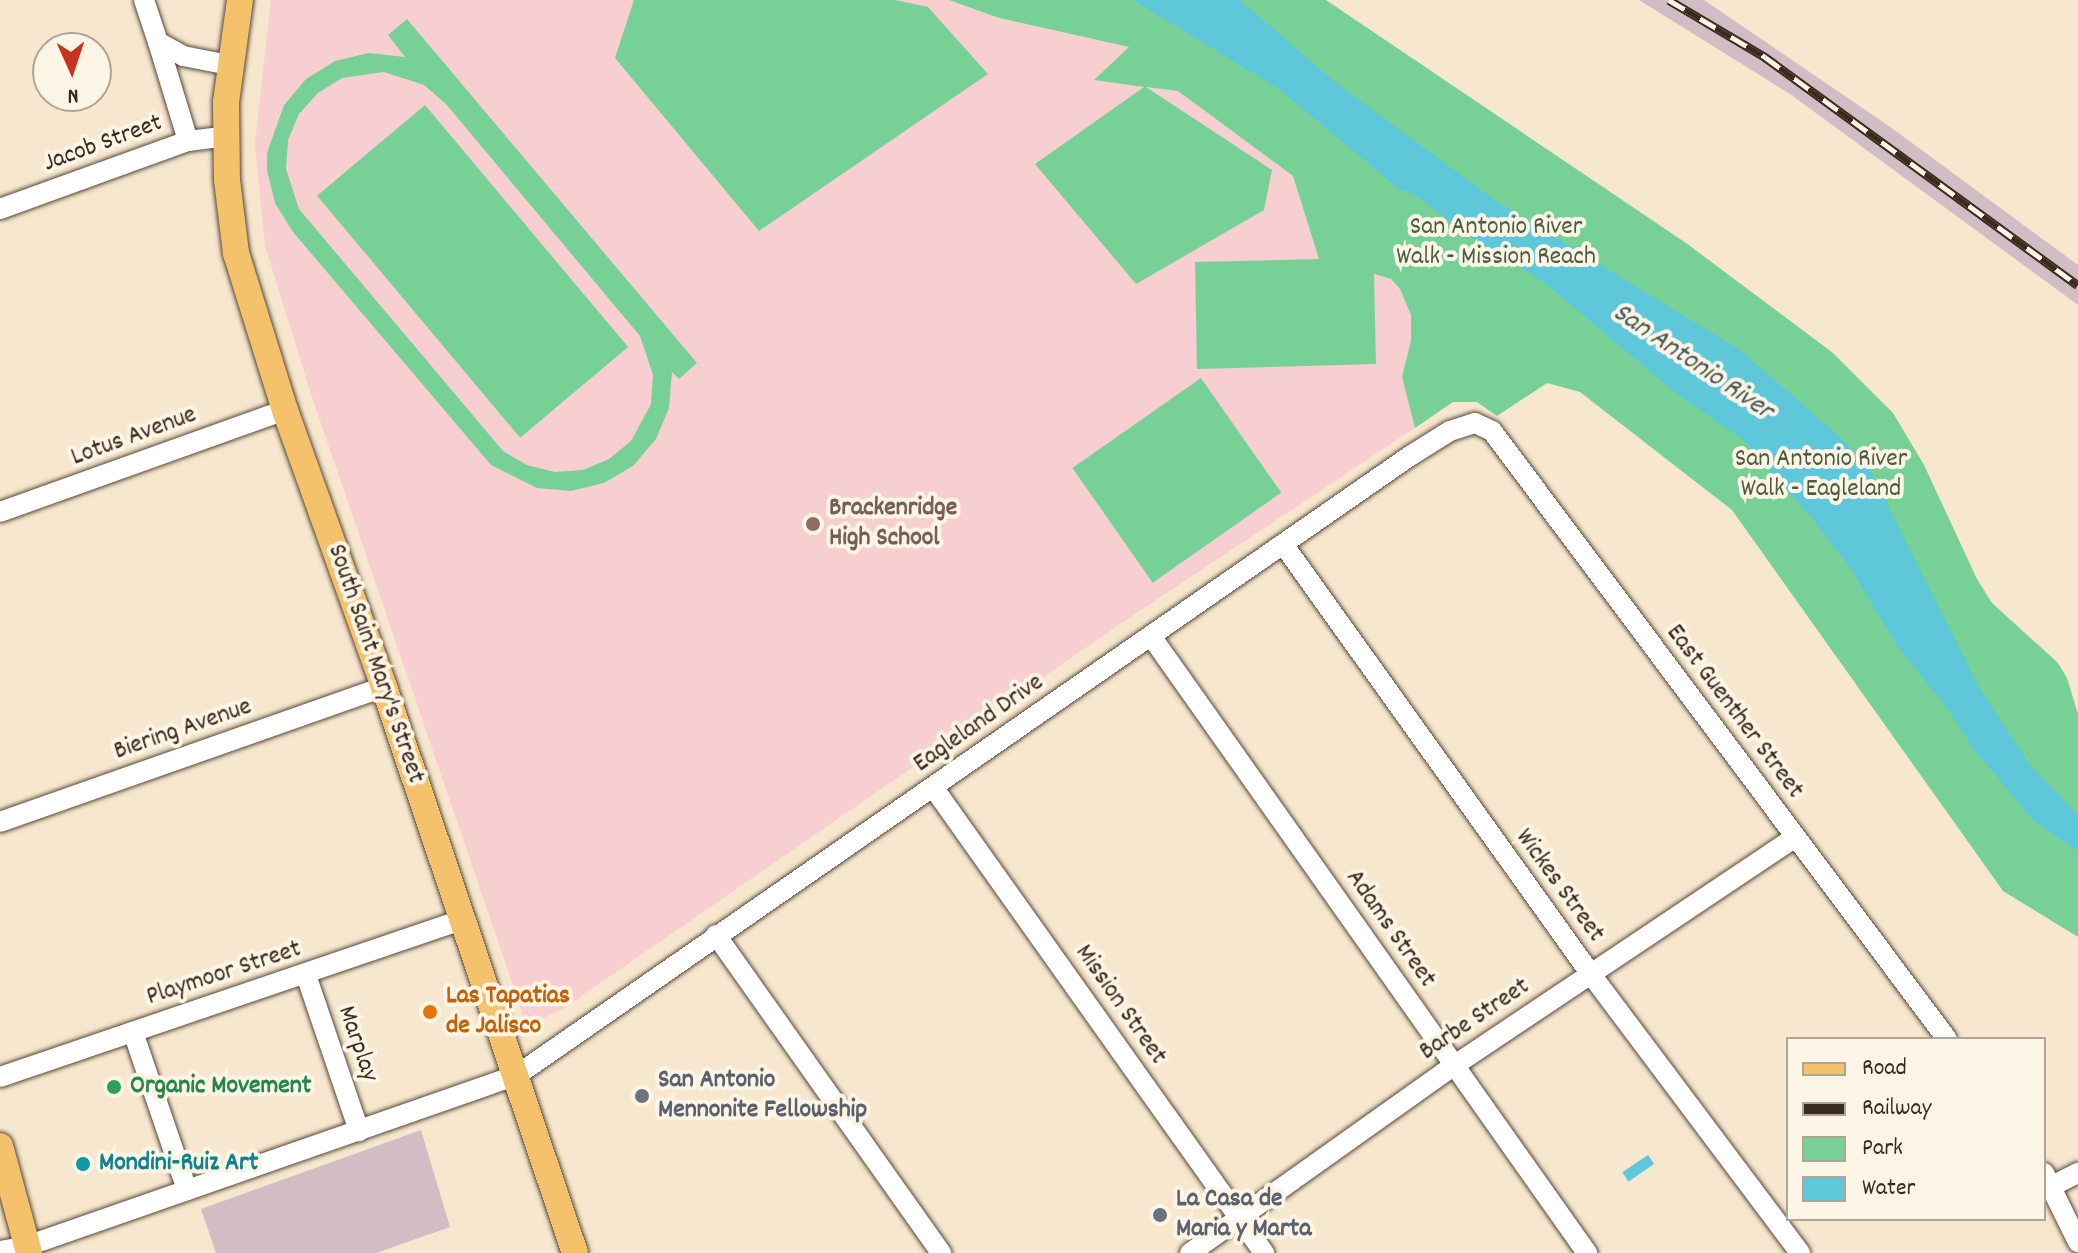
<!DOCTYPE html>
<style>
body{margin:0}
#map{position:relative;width:2078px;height:1253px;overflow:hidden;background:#f6e7ce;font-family:Dekko,sans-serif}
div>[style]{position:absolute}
.built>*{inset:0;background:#f7cfd0}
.industrial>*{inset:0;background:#d2bdc5}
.green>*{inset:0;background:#77d197;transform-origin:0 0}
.water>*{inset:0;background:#5ec7da;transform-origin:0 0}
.roads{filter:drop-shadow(0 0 2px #574638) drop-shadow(0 0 2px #574638)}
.minor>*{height:20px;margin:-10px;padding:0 10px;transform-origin:10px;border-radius:10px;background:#fff}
.major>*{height:26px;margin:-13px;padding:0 13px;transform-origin:13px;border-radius:13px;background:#f3c26a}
.rail>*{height:9px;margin-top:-4.5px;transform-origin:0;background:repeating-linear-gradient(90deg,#fcf5e5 0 18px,#3b2a1e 0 36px);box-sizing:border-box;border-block:2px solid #3b2a1e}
.dots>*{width:22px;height:22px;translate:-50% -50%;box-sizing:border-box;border:4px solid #fcf5e5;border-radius:50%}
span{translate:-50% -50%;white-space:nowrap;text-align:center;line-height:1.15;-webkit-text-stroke:8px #fcf5e5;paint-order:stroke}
.street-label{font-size:26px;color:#3b2a1e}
.park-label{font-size:26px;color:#4d5c42}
.education-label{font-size:26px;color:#785e54;font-weight:700}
.left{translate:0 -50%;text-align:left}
.food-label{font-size:26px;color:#c56008;font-weight:700}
.worship-label{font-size:26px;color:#5b616d;font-weight:700}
.leisure-label{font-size:26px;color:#27864d;font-weight:700}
.culture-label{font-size:26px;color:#0d838f;font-weight:700}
.water-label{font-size:28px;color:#465956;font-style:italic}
.legend{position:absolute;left:1786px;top:1037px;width:260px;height:184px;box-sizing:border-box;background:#fcf5e5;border:2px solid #afa495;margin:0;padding:10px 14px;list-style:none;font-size:24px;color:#3b2a1e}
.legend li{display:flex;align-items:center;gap:16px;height:40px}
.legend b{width:40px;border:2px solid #afa495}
.north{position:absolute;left:32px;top:32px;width:80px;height:80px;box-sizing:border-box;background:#fcf5e5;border:2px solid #afa495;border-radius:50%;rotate:177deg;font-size:22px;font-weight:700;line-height:32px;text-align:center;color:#3b2a1e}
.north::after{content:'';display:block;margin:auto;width:28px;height:36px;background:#c8321e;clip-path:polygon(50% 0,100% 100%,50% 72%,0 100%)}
</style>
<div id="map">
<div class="built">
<i style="clip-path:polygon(271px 0,949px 0,999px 18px,1130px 47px,1095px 80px,1178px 91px,1293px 176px,1320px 259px,1391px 279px,1400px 289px,1411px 315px,1411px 340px,1402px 377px,1415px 428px,1126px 620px,564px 1008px,527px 1026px,312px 397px,265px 246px,255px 144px)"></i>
</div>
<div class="industrial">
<i style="clip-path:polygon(1639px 0,1704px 0,1889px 126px,2078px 265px,2078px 305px,1790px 94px)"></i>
<i style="clip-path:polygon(421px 1130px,450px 1227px,376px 1253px,216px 1253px,201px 1209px)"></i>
</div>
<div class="green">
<i style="clip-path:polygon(634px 0,895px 0,928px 7px,988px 74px,759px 231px,615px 58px)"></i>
<i style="clip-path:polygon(949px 0,1326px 0,1686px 243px,1833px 353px,1893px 413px,1924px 465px,1977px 579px,1992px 603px,2058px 663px,2067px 678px,2078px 714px,2078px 937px,2003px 891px,1732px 510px,1580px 392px,1547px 383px,1497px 416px,1477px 402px,1453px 402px,1415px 428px,1402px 377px,1411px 340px,1411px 315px,1400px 289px,1391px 279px,1374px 274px,1376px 364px,1197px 369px,1195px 262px,1319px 259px,1293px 176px,1178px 91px,1146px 87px,1272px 170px,1264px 210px,1136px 284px,1035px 164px,1144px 87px,1094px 80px,1129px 47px,999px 18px)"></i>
<i style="clip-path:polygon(evenodd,407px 19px,697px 363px,679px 379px,672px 372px,669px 408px,656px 439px,633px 466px,604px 483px,571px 491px,537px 488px,491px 465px,293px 232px,275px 203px,267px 170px,267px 153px,284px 105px,306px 79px,335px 61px,369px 53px,405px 57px,388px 35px,407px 19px,384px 72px,424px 85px,446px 104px,640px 336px,653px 375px,651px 404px,631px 441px,609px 459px,583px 470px,555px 472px,527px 465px,503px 451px,299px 209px,286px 169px,288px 140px,299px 114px,318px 93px,342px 78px,384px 72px)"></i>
<i style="left:425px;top:105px;width:316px;height:141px;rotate:50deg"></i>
<i style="left:1201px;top:378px;width:140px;height:157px;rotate:55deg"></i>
</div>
<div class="water">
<i style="clip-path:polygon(1133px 0,1240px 0,1335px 82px,1496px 201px,1740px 350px,1839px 436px,1871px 472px,1979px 687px,2030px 765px,2078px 815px,2078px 851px,2035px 822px,1972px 747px,1950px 712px,1898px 647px,1849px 566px,1811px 517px,1741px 438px,1677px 394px,1545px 283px,1469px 236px,1415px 195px,1399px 189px,1279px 89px)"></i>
<i style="left:1648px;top:1155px;width:11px;height:31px;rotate:56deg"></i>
</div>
<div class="roads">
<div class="minor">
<i style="left:144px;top:0;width:44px;rotate:71.6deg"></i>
<i style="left:158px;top:42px;width:29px;rotate:29deg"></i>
<i style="left:183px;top:56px;width:47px;rotate:11.1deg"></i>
<i style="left:158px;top:42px;width:103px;rotate:73.1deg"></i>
<i style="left:0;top:209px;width:200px;rotate:-19.9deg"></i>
<i style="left:188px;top:141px;width:38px;rotate:-7deg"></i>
<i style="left:0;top:512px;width:303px;rotate:-19.7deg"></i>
<i style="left:1283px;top:544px;width:528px;rotate:54.41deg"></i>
<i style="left:1590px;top:973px;width:350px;rotate:53.1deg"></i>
<i style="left:1151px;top:636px;width:756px;rotate:54.75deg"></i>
<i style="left:933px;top:787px;width:572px;rotate:54.61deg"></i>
<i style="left:0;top:822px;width:407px;rotate:-19.4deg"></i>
<i style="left:716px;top:935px;width:390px;rotate:54.7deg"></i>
<i style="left:306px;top:975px;width:165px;rotate:71.2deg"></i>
<i style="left:133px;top:1032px;width:167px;rotate:71.1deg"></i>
<i style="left:0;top:1077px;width:489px;rotate:-18.8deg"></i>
<i style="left:2044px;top:1173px;width:77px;rotate:63.8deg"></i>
<i style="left:2052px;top:1186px;width:29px;rotate:-27deg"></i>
<i style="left:0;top:1251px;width:27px;rotate:-10deg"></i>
<i style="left:27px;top:1246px;width:519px;rotate:-19.24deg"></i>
<i style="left:517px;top:1075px;width:1087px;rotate:-34.73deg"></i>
<i style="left:1410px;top:456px;width:47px;rotate:-32deg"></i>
<i style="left:1450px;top:431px;width:26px;rotate:-18deg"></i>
<i style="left:1475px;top:423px;width:19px;rotate:25deg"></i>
<i style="left:1492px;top:431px;width:759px;rotate:53.19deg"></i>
<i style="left:1190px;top:1253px;width:325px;rotate:-35.4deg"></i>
<i style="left:1455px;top:1065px;width:409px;rotate:-33.8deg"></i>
</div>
<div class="major">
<i style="left:240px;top:0;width:103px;rotate:97.8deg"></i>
<i style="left:226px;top:102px;width:78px;rotate:89.3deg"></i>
<i style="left:227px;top:180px;width:74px;rotate:83deg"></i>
<i style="left:236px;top:253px;width:164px;rotate:72.7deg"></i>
<i style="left:285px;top:410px;width:294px;rotate:70.3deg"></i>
<i style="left:384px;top:687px;width:597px;rotate:71.35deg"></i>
<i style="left:0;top:1146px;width:111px;rotate:74.8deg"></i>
</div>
</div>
<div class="rail">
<i style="left:1669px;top:0;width:112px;rotate:30.7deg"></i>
<i style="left:1765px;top:57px;width:387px;rotate:36.1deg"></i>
</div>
<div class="dots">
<i style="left:813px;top:524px;background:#8d6e63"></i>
<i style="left:430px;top:1012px;background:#e8710a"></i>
<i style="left:114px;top:1087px;background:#2e9e5b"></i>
<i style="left:642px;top:1096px;background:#6b7280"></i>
<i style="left:83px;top:1164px;background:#0f9aa8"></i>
<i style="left:1160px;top:1215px;background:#6b7280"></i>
</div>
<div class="street-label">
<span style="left:103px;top:144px;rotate:-20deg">Jacob Street</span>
<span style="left:134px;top:437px;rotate:-20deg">Lotus Avenue</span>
<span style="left:375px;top:664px;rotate:71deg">South Saint Mary's Street</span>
<span style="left:1734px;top:712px;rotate:53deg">East Guenther Street</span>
<span style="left:979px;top:724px;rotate:-35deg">Eagleland Drive</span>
<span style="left:183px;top:730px;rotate:-19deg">Biering Avenue</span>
<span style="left:1559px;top:886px;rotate:54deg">Wickes Street</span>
<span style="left:1390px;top:929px;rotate:55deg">Adams Street</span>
<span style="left:224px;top:974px;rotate:-18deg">Playmoor Street</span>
<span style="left:1120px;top:1005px;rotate:55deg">Mission Street</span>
<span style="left:1475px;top:1020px;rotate:-34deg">Barbe Street</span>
<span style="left:357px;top:1044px;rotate:71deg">Marplay</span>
</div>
<div class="park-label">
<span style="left:1496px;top:243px">San Antonio River<br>Walk - Mission Reach</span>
<span style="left:1821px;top:475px">San Antonio River<br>Walk - Eagleland</span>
</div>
<div class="education-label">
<span class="left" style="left:829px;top:524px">Brackenridge<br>High School</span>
</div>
<div class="food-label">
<span class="left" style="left:446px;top:1012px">Las Tapatias<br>de Jalisco</span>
</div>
<div class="worship-label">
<span class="left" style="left:658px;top:1096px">San Antonio<br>Mennonite Fellowship</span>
<span class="left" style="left:1176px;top:1215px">La Casa de<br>Maria y Marta</span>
</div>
<div class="leisure-label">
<span class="left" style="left:130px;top:1087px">Organic Movement</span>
</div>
<div class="culture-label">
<span class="left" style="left:99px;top:1164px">Mondini-Ruiz Art</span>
</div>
<div class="water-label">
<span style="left:1692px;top:363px;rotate:34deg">San Antonio River</span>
</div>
<ul class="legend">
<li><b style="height:10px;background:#f3c26a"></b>Road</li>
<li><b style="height:10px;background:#3b2a1e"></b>Railway</li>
<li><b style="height:22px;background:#77d197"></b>Park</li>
<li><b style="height:22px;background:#5ec7da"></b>Water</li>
</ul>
<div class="north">N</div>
</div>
